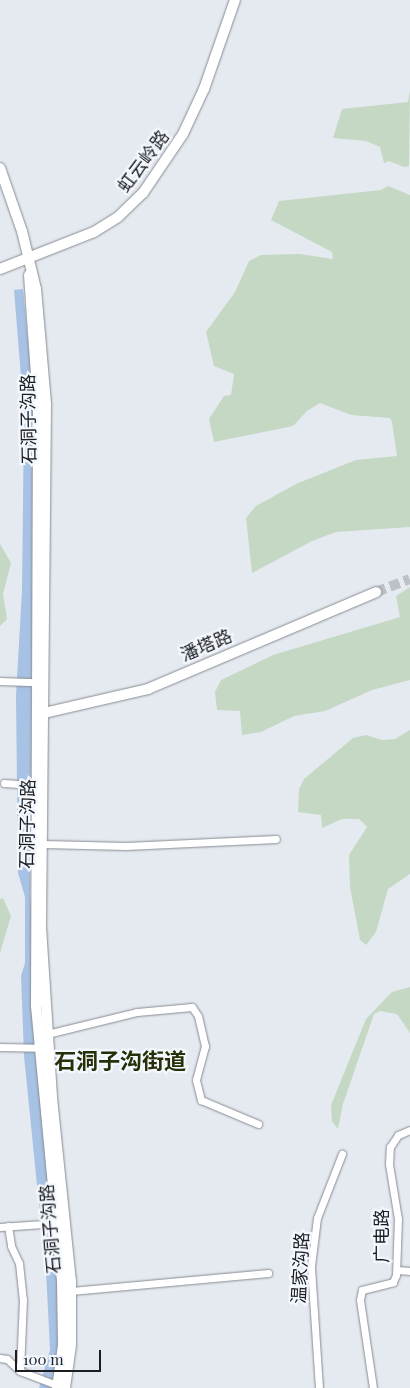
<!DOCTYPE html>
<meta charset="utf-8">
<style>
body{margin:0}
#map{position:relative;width:410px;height:1388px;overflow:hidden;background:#e5eaf1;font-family:"Playfair Display","Noto Sans SC",serif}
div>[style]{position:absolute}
.green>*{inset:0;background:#c4d8c4}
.water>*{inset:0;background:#a7c2e4}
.secondary-tunnel>*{height:10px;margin-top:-5px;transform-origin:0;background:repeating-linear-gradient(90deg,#bdc1c7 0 10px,transparent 0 15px)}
.roads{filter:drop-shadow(0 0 1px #878b91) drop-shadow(0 0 1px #878b91)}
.street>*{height:7px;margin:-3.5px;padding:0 3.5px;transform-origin:3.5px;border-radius:3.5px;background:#fff}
.secondary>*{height:10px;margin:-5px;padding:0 5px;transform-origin:5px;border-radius:5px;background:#fff}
span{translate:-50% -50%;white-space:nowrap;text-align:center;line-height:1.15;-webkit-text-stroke:4.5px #f3f7fe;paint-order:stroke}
.street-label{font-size:18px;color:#1c1d20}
.district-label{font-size:22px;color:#262f08;font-weight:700}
.scale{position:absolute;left:15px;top:1350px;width:86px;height:22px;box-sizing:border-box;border:2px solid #1c1d20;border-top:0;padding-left:6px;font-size:15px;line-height:18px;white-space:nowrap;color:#1c1d20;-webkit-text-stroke:4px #f3f7fe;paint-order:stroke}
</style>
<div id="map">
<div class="green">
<i style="clip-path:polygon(410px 90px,409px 166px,404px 167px,389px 161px,384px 163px,380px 147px,366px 141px,333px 138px,342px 109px,408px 102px)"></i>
<i style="clip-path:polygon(388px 186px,410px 195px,410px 527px,336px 532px,312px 541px,252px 573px,246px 518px,256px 506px,296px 484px,356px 460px,397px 456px,392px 422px,390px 418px,351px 415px,320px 403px,307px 411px,293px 426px,214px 442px,209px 419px,224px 396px,231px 395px,234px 374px,214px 366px,206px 332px,235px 292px,249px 261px,261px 255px,300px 254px,333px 259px,332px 252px,271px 220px,279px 201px,381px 190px)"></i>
<i style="clip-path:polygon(0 544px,11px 563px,3px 594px,7px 619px,0 626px)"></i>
<i style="clip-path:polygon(410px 587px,410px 680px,372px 690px,325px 711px,294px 716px,261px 732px,242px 735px,240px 711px,217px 710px,215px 692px,221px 680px,273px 655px,400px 617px,396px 596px)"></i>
<i style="clip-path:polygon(410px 730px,410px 874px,388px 889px,376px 932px,366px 945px,360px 940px,350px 887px,349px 855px,367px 827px,359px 819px,342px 819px,322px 828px,321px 815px,298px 812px,299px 789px,304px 779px,353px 738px,366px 735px,382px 740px,395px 739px)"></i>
<i style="clip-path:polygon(3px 898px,11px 916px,0 953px,0 899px)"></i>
<i style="clip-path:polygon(410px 987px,410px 1033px,397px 1014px,380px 1011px,374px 1014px,343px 1104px,338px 1129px,332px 1121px,331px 1105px,366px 1019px,392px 992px)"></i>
</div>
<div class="water">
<i style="clip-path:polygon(23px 289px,34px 404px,30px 895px,55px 1231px,60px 1345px,53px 1388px,39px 1388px,50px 1350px,44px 1230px,40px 1215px,24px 1056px,21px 976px,25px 963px,25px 897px,18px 873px,16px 696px,22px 590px,24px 414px,14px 290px)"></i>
</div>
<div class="secondary-tunnel">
<i style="left:376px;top:592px;width:36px;rotate:-21deg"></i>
</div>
<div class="roads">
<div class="street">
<i style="left:0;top:681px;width:36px;rotate:2deg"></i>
<i style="left:4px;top:783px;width:32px;rotate:4deg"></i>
<i style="left:43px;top:844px;width:83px;rotate:1.4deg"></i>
<i style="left:126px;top:846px;width:150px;rotate:-2.7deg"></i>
<i style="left:47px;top:1034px;width:93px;rotate:-13.7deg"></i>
<i style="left:137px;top:1012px;width:55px;rotate:-5.2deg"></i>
<i style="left:192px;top:1007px;width:11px;rotate:56deg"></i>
<i style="left:198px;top:1016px;width:31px;rotate:77deg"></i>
<i style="left:205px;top:1046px;width:35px;rotate:105deg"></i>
<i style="left:196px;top:1080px;width:21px;rotate:76deg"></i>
<i style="left:201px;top:1100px;width:62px;rotate:22.8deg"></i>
<i style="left:0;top:1047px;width:39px;rotate:1deg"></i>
<i style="left:8px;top:1226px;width:20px;rotate:81deg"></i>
<i style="left:11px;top:1246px;width:19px;rotate:65deg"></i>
<i style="left:19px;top:1263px;width:36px;rotate:84deg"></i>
<i style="left:23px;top:1299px;width:72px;rotate:92.4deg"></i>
<i style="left:0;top:1227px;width:57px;rotate:-4deg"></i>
<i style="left:397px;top:1270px;width:13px;rotate:4deg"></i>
<i style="left:71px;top:1291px;width:198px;rotate:-5.2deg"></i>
<i style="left:0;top:1358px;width:7px;rotate:8deg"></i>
<i style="left:7px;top:1359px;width:18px;rotate:43deg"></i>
<i style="left:20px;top:1371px;width:40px;rotate:21deg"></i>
<i style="left:319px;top:1388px;width:122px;rotate:-93.8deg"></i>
<i style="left:311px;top:1266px;width:48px;rotate:-82.9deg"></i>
<i style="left:317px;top:1218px;width:69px;rotate:-68.7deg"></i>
<i style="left:373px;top:1388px;width:89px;rotate:-98.4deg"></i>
<i style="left:360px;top:1300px;width:10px;rotate:-79deg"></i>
<i style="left:362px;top:1290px;width:32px;rotate:-14deg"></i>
<i style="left:393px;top:1282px;width:8px;rotate:-67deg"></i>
<i style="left:396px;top:1275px;width:56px;rotate:-88deg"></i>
<i style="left:398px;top:1219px;width:56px;rotate:-99.3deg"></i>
<i style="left:389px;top:1164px;width:17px;rotate:-87deg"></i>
<i style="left:390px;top:1147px;width:14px;rotate:-56deg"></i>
<i style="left:398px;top:1135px;width:13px;rotate:-23deg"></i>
</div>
<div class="secondary">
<i style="left:0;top:168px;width:67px;rotate:70.8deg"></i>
<i style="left:22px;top:231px;width:60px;rotate:76.4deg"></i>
<i style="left:36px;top:289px;width:115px;rotate:85deg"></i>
<i style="left:46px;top:404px;width:523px;rotate:90.55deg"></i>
<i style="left:41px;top:927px;width:171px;rotate:86.3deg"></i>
<i style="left:52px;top:1098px;width:184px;rotate:84.1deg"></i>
<i style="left:71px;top:1281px;width:64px;rotate:90deg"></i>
<i style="left:71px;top:1345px;width:43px;rotate:97.9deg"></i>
<i style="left:0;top:269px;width:101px;rotate:-21.5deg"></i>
<i style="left:94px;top:232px;width:28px;rotate:-32deg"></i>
<i style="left:118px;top:217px;width:35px;rotate:-44deg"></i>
<i style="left:143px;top:193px;width:71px;rotate:-55.9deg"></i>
<i style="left:183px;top:134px;width:50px;rotate:-65deg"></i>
<i style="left:204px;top:89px;width:94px;rotate:-70.8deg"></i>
<i style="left:29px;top:275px;width:130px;rotate:86deg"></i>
<i style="left:38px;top:405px;width:601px;rotate:90.19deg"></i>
<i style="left:36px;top:1006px;width:276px;rotate:84.6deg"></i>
<i style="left:62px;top:1281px;width:64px;rotate:89.1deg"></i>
<i style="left:63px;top:1345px;width:43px;rotate:97.9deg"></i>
<i style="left:44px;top:713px;width:107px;rotate:-13deg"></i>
<i style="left:148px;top:689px;width:248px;rotate:-23deg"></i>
</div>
</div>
<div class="street-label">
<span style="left:143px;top:161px;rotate:-53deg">虹云岭路</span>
<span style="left:28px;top:419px;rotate:-91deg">石洞子沟路</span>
<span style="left:206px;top:645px;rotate:-23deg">潘塔路</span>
<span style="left:27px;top:824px;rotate:-89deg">石洞子沟路</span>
<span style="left:50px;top:1229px;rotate:-95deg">石洞子沟路</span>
<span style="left:381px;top:1236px;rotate:-90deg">广电路</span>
<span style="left:300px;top:1268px;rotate:-87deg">温家沟路</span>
</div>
<div class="district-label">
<span style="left:120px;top:1061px">石洞子沟街道</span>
</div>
<div class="scale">100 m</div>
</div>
